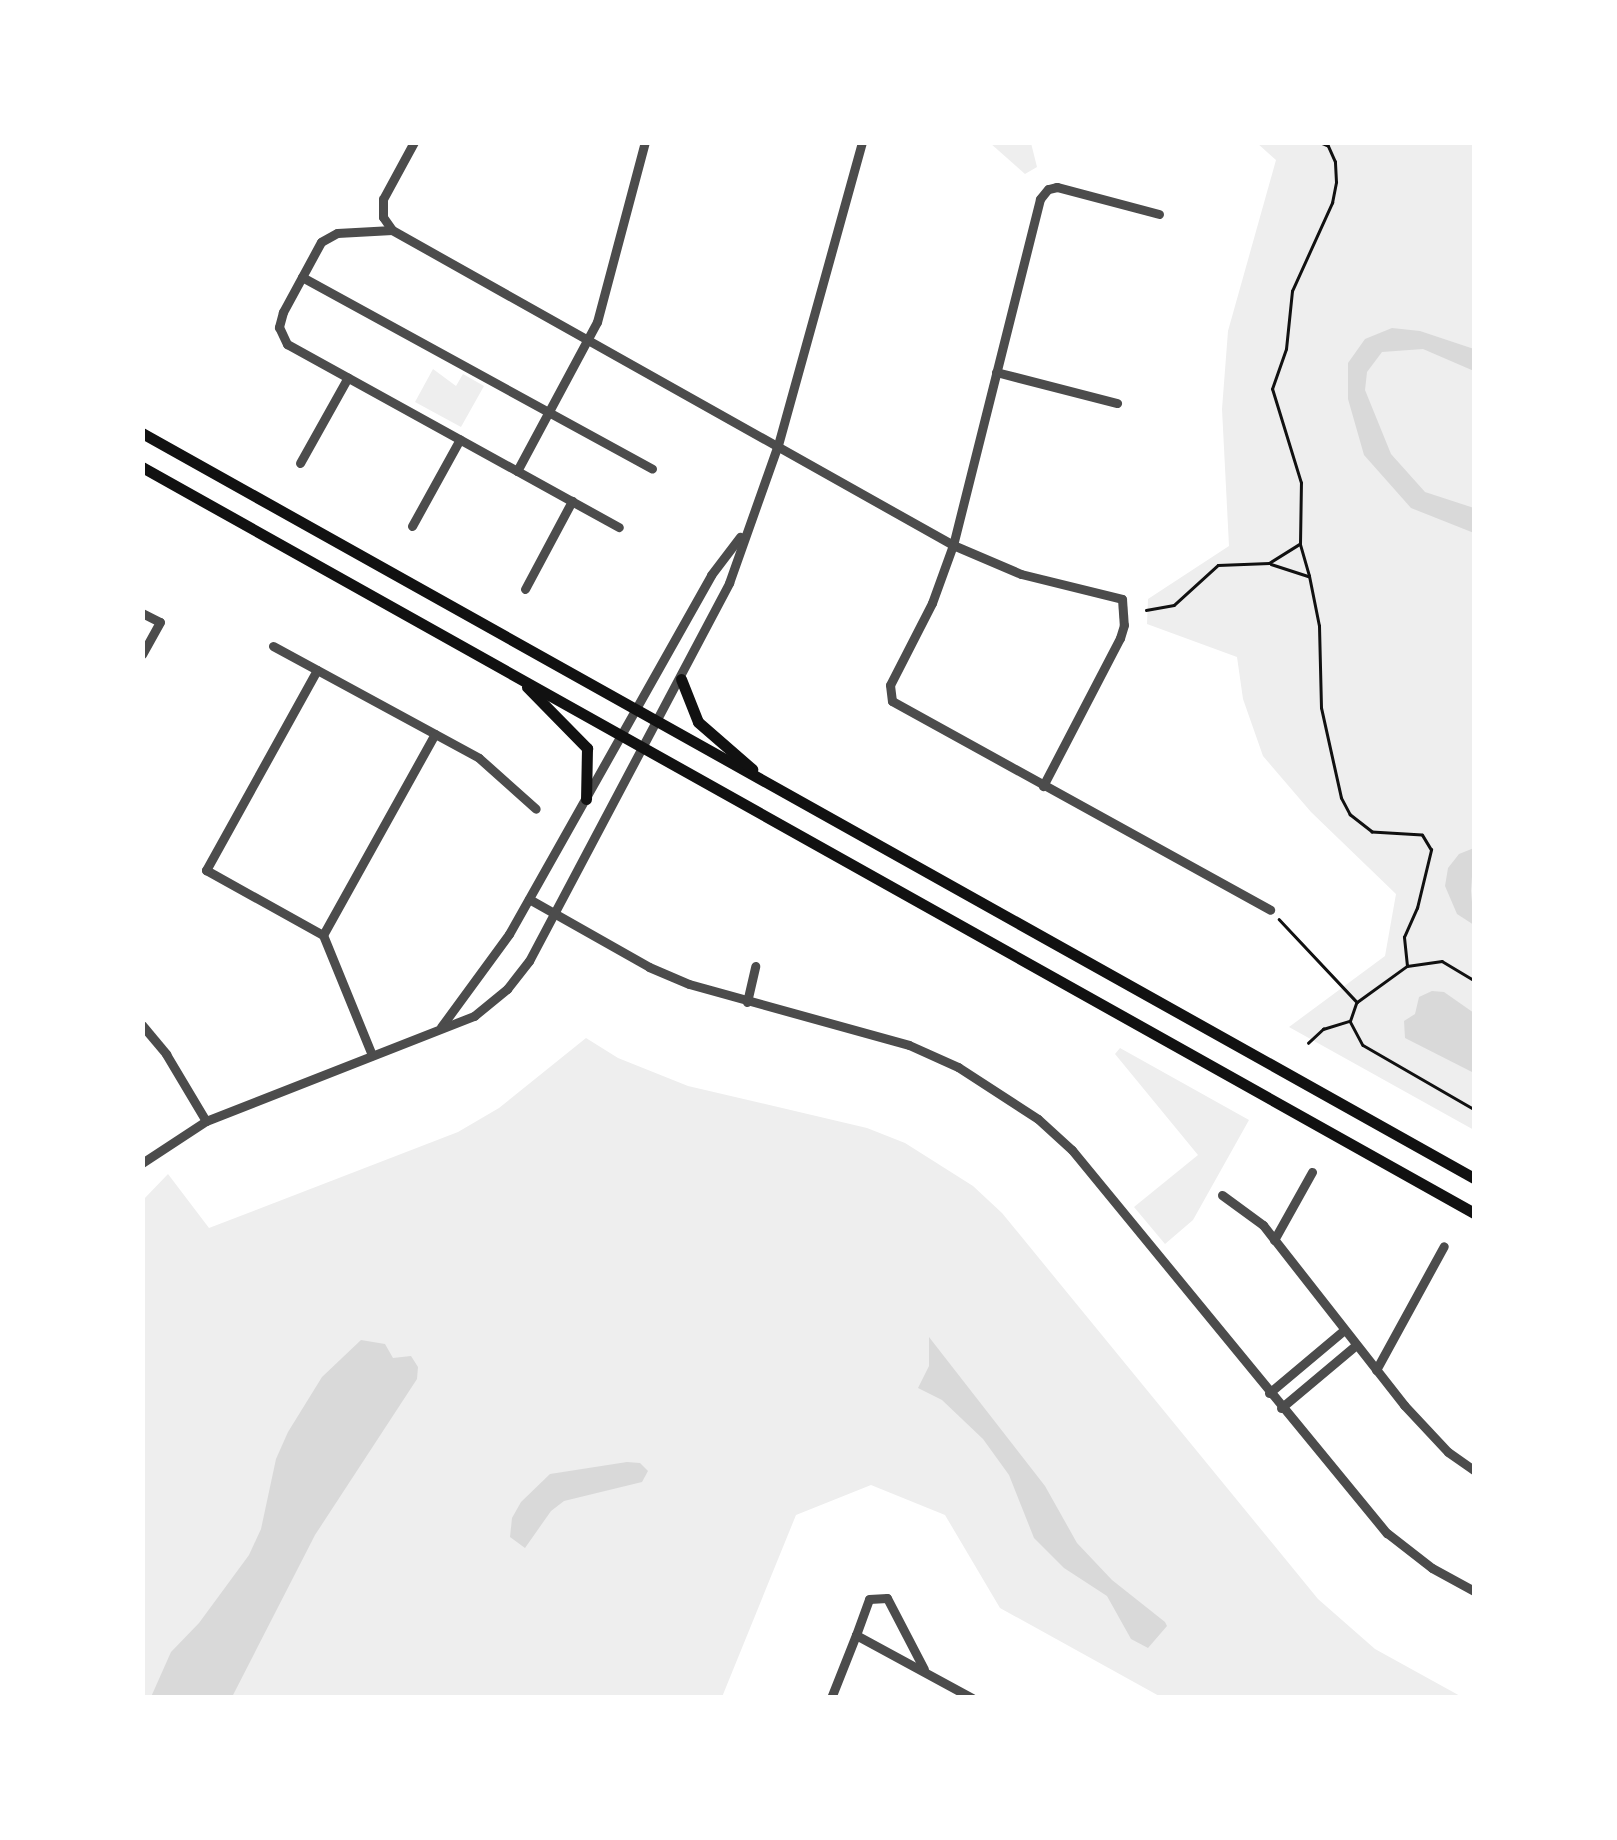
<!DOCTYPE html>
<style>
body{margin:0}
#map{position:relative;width:1617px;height:1840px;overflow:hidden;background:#fff;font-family:"DejaVu Sans",sans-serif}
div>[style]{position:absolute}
.green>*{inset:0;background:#eee}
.water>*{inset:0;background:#d9d9d9}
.path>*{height:2.5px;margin:-1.25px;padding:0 1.25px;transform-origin:1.25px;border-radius:1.25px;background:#111}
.minor>*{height:9px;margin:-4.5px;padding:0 4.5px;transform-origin:4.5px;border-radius:4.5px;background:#4c4c4c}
.secondary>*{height:11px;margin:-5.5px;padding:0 5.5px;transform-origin:5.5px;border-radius:5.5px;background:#111}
span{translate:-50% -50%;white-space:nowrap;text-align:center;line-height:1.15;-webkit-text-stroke:8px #fff;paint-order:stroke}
.frame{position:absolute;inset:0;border:145px solid #fff;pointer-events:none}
</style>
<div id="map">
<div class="green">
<i style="clip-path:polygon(990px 143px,1031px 143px,1037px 167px,1025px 174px)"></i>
<i style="clip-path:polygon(1257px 143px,1474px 143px,1474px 1130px,1289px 1027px,1385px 956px,1396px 894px,1311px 812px,1263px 756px,1243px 699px,1237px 657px,1147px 624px,1148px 599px,1229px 546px,1222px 409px,1228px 331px,1276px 160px)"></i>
<i style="clip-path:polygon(433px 369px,456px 386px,463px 374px,484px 386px,461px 427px,415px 402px)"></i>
<i style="clip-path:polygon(586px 1038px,618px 1058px,688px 1086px,867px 1128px,905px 1143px,973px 1186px,1002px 1213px,1318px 1599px,1375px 1649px,1462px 1697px,1161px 1697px,1000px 1608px,945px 1515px,871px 1485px,796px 1515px,722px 1697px,143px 1698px,143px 1200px,168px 1174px,209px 1228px,458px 1132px,499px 1108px)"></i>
<i style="clip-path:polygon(1120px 1048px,1249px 1120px,1193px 1220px,1165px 1244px,1134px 1207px,1198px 1155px,1115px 1054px)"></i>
</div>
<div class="water">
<i style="clip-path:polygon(1392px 328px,1420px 331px,1474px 349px,1474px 371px,1423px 349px,1382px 352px,1367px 372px,1365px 390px,1391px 454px,1425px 492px,1474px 508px,1474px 533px,1411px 508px,1364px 455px,1348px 399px,1348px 363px,1365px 339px)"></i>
<i style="clip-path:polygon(1474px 848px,1471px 891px,1474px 925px,1457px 914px,1445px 886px,1448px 868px,1459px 854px)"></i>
<i style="clip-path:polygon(1432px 991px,1444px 992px,1474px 1013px,1474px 1073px,1405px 1038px,1404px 1021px,1415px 1014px,1419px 997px)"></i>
<i style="clip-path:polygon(929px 1337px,1045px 1486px,1077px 1543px,1112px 1580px,1165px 1622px,1167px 1626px,1148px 1648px,1131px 1639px,1107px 1596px,1064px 1568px,1034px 1538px,1009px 1475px,983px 1439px,942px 1400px,918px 1388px,929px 1366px)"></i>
<i style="clip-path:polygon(361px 1340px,385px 1344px,393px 1358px,411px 1356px,418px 1367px,417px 1379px,315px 1535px,232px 1697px,151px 1697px,171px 1652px,199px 1623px,249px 1555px,261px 1529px,276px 1459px,288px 1432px,322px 1377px)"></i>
<i style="clip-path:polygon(627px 1462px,640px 1463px,648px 1471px,642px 1482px,564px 1501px,551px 1511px,525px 1548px,510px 1537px,512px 1518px,521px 1502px,550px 1474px)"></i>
</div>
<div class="path">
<i style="left:1271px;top:564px;width:40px;rotate:18deg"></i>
<i style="left:1309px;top:576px;width:32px;rotate:-106deg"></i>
<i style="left:1146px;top:610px;width:28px;rotate:-10deg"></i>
<i style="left:1174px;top:605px;width:59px;rotate:-42.3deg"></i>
<i style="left:1218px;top:565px;width:51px;rotate:-2.2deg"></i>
<i style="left:1269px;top:563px;width:36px;rotate:-32deg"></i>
<i style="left:1300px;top:544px;width:61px;rotate:-89.1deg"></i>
<i style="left:1301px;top:483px;width:98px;rotate:-107.1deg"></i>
<i style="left:1272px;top:389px;width:42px;rotate:-70.7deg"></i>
<i style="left:1286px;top:349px;width:58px;rotate:-84.1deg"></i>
<i style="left:1292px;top:291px;width:97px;rotate:-65.6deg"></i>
<i style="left:1332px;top:203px;width:21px;rotate:-79deg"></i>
<i style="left:1336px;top:182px;width:20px;rotate:-93deg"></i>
<i style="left:1335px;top:162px;width:17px;rotate:-114deg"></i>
<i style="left:1328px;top:146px;width:11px;rotate:-158deg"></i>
<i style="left:1279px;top:919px;width:114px;rotate:46.8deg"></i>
<i style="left:1357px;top:1002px;width:62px;rotate:-35.8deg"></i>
<i style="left:1407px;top:966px;width:29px;rotate:-96deg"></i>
<i style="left:1404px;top:937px;width:32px;rotate:-66deg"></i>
<i style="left:1417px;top:908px;width:60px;rotate:-76.4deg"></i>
<i style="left:1431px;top:850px;width:17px;rotate:-121deg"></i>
<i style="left:1422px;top:835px;width:50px;rotate:-176.6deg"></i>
<i style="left:1372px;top:832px;width:28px;rotate:-142deg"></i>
<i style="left:1350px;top:815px;width:19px;rotate:-118deg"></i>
<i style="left:1341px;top:798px;width:92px;rotate:-102.5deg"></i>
<i style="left:1321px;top:708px;width:82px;rotate:-91.4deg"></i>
<i style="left:1319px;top:626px;width:51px;rotate:-101.3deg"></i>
<i style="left:1407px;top:966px;width:35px;rotate:-8deg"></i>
<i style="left:1442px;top:961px;width:37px;rotate:31deg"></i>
<i style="left:1350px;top:1021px;width:27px;rotate:62deg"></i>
<i style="left:1363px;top:1045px;width:128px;rotate:30deg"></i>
<i style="left:1308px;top:1043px;width:21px;rotate:-43deg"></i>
<i style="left:1323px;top:1029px;width:28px;rotate:-17deg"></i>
<i style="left:1350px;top:1021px;width:18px;rotate:-71deg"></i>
</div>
<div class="minor">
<i style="left:414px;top:142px;width:65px;rotate:118.5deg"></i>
<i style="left:383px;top:199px;width:18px;rotate:90deg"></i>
<i style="left:383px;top:217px;width:16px;rotate:55deg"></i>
<i style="left:392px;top:230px;width:643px;rotate:29.31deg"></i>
<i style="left:953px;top:545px;width:74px;rotate:23.1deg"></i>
<i style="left:1021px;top:574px;width:104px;rotate:13.9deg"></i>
<i style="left:1122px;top:599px;width:26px;rotate:86deg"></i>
<i style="left:1124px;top:625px;width:14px;rotate:107deg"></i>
<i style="left:1120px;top:638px;width:167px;rotate:117.5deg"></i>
<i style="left:1159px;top:214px;width:106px;rotate:-165.2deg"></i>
<i style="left:1057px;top:187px;width:9px;rotate:167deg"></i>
<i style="left:1048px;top:189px;width:13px;rotate:129deg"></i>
<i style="left:1040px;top:199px;width:357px;rotate:104.1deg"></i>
<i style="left:953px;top:545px;width:62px;rotate:109.9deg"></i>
<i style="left:932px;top:603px;width:92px;rotate:117.1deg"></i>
<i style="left:890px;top:685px;width:16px;rotate:83deg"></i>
<i style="left:892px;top:701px;width:432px;rotate:28.9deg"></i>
<i style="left:392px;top:230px;width:55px;rotate:176.9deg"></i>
<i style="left:337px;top:233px;width:18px;rotate:151deg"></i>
<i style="left:321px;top:242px;width:80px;rotate:118.5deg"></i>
<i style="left:283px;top:312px;width:16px;rotate:105deg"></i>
<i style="left:279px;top:327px;width:19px;rotate:65deg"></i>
<i style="left:287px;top:344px;width:379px;rotate:28.9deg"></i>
<i style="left:302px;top:277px;width:399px;rotate:28.7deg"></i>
<i style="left:996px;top:372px;width:125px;rotate:14.4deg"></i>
<i style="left:300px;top:463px;width:98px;rotate:-60.8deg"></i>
<i style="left:517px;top:471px;width:169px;rotate:-61.8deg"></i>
<i style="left:597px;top:322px;width:186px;rotate:-75.1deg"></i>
<i style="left:412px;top:526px;width:99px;rotate:-61.1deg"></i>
<i style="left:525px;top:589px;width:100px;rotate:-61.9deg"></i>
<i style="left:142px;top:613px;width:20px;rotate:27deg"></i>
<i style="left:160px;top:622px;width:37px;rotate:119deg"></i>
<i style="left:273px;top:646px;width:234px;rotate:28.5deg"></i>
<i style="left:479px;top:758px;width:76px;rotate:41.8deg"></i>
<i style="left:317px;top:670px;width:229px;rotate:119deg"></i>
<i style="left:206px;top:870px;width:134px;rotate:29.1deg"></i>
<i style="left:323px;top:935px;width:130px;rotate:67.8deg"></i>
<i style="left:529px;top:899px;width:138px;rotate:29.5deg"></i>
<i style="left:649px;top:967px;width:43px;rotate:23deg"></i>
<i style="left:689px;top:984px;width:228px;rotate:15.5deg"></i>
<i style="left:909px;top:1045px;width:54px;rotate:24.2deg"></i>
<i style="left:958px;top:1067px;width:95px;rotate:33deg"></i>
<i style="left:1038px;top:1119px;width:46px;rotate:42.4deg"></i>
<i style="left:1072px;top:1150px;width:496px;rotate:50.6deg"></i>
<i style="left:1387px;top:1533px;width:57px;rotate:37.9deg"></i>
<i style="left:1432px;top:1568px;width:48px;rotate:28.7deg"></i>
<i style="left:323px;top:935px;width:230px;rotate:-60.9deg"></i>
<i style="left:747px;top:1002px;width:37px;rotate:-77deg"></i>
<i style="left:142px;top:1025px;width:38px;rotate:50deg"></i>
<i style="left:166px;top:1054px;width:78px;rotate:59.2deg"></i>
<i style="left:441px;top:1027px;width:115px;rotate:-53.8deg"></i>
<i style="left:509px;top:934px;width:412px;rotate:-60.6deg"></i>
<i style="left:711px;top:575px;width:48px;rotate:-52.7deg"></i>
<i style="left:142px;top:1163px;width:77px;rotate:-33.3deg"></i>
<i style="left:206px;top:1121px;width:288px;rotate:-21.4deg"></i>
<i style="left:474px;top:1016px;width:43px;rotate:-39.3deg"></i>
<i style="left:507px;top:989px;width:36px;rotate:-52deg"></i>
<i style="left:529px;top:961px;width:428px;rotate:-62.1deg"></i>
<i style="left:729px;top:583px;width:146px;rotate:-70.5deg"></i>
<i style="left:778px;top:445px;width:314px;rotate:-74.5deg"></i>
<i style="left:1222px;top:1195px;width:51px;rotate:36.2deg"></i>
<i style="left:1263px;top:1225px;width:229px;rotate:51.9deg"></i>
<i style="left:1404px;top:1405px;width:64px;rotate:46.9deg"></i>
<i style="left:1448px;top:1452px;width:32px;rotate:35deg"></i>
<i style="left:1274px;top:1240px;width:78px;rotate:-60.8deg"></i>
<i style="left:1376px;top:1370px;width:141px;rotate:-61.3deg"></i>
<i style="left:1269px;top:1393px;width:98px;rotate:-40deg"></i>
<i style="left:1281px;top:1408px;width:98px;rotate:-40deg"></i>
<i style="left:856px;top:1635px;width:38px;rotate:-70deg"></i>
<i style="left:869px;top:1599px;width:18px;rotate:-3deg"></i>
<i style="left:887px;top:1598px;width:80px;rotate:62.5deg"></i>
<i style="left:831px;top:1698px;width:68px;rotate:-68.4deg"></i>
<i style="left:856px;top:1635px;width:132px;rotate:28.5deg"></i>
</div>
<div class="secondary">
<i style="left:142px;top:433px;width:1526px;rotate:29.22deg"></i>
<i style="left:142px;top:467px;width:1527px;rotate:29.25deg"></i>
<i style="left:681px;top:679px;width:46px;rotate:68.4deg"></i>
<i style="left:698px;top:722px;width:72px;rotate:41deg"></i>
<i style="left:527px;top:687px;width:86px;rotate:45.5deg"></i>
<i style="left:587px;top:748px;width:51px;rotate:91.1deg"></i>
</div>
<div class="frame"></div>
</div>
